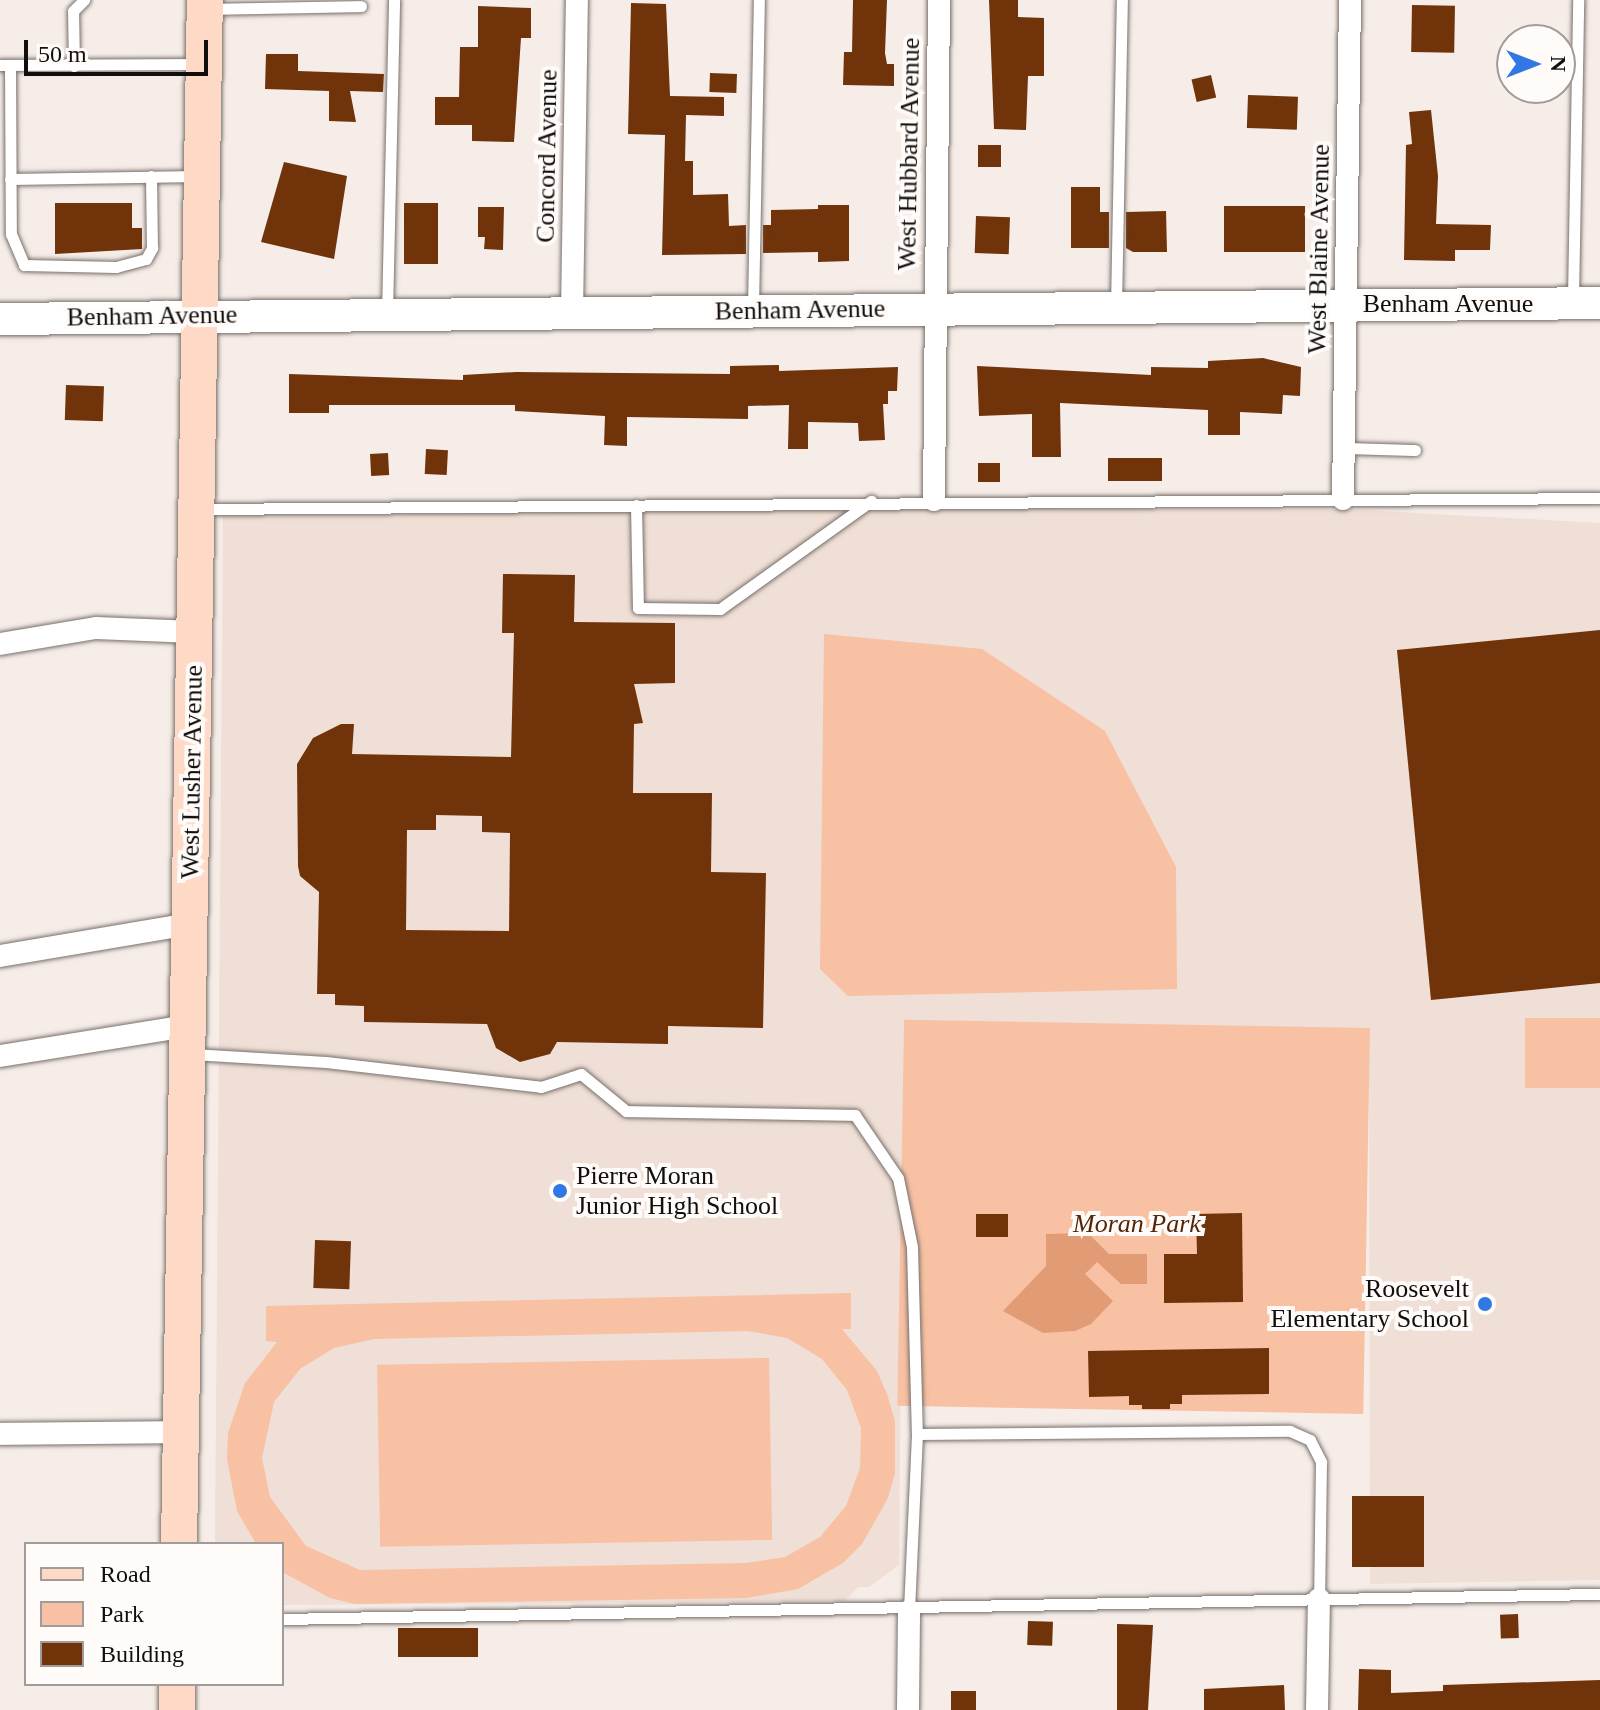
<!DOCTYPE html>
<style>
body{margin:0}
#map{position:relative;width:1600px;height:1710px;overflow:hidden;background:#f6ede8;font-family:"Times New Roman",serif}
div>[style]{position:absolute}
.built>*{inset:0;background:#efdfd6}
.green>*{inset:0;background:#f8c1a3;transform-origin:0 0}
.water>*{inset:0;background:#e19b75}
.building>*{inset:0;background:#70330a;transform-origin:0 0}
.roads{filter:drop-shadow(0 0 2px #78706b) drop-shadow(0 0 2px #78706b)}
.lane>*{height:11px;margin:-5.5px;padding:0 5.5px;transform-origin:5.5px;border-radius:5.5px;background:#fff}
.street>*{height:22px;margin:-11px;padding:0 11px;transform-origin:11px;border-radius:11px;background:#fff}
.secondary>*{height:32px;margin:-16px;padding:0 16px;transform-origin:16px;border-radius:16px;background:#fff}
.primary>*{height:36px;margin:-18px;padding:0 18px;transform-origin:18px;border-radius:18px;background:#fdd9c6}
.dots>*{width:22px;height:22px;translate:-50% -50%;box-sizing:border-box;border:4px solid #fffbf9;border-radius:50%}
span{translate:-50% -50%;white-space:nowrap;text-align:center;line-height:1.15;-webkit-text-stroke:8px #fffbf9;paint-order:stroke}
.street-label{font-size:26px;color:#110e0d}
.poi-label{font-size:26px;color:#110e0d}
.left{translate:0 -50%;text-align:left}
.right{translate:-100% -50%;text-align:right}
.park-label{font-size:26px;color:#532609;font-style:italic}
.legend{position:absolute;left:24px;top:1542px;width:260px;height:144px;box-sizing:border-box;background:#fffbf9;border:2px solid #a09c9b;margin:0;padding:10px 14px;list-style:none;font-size:24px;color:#110e0d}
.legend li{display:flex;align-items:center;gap:16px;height:40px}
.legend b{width:40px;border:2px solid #a09c9b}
.north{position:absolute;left:1496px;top:24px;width:80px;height:80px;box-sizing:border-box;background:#fffbf9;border:2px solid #a09c9b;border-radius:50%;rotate:90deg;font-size:22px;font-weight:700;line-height:32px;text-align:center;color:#110e0d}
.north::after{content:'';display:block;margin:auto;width:28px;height:36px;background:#3178e5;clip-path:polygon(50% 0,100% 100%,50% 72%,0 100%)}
.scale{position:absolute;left:24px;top:40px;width:184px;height:36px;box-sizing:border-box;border:4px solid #110e0d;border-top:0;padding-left:10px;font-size:24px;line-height:28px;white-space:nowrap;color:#110e0d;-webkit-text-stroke:6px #fffbf9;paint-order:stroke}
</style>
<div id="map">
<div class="built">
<i style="clip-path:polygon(896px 509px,1364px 510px,1600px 523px,1600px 1580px,1370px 1584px,1369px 1028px,904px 1034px,899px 1565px,869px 1587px,858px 1587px,845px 1601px,282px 1605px,282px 1544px,215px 1544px,223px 516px)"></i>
</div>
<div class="green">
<i style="clip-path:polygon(824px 634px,982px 649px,1105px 731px,1176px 867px,1177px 989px,848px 996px,820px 969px)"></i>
<i style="left:1600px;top:1018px;width:70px;height:75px;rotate:90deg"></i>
<i style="left:1370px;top:1028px;width:386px;height:466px;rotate:91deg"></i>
<i style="clip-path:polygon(evenodd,851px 1293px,851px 1329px,842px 1329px,877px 1371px,887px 1394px,895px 1421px,895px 1473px,888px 1498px,862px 1544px,843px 1563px,798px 1589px,746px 1598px,355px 1604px,330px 1598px,284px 1573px,282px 1544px,256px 1544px,237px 1511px,227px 1459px,228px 1433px,245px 1383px,277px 1342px,266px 1341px,266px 1306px,851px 1293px,748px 1331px,787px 1338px,822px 1359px,847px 1390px,861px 1428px,860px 1468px,846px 1506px,820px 1537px,785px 1557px,746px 1563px,360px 1570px,306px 1546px,270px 1497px,262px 1458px,274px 1402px,300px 1369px,334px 1348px,374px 1339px,748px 1331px)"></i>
<i style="left:769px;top:1358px;width:182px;height:392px;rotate:89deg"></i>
</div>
<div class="water">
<i style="clip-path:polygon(1088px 1233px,1109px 1254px,1147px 1254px,1147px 1284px,1121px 1284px,1097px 1262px,1085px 1274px,1113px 1301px,1091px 1324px,1075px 1331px,1043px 1333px,1003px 1311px,1046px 1266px,1046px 1234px)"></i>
</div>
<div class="building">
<i style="clip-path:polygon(853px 0,887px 0,885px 53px,887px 64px,894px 64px,894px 86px,843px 85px,844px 52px,852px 52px)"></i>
<i style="clip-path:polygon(989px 0,1018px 0,1018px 17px,1044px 18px,1044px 76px,1028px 76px,1026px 130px,994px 129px)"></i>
<i style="clip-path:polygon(631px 3px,666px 4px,670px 96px,724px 97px,724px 116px,686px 115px,685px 161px,693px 161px,693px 195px,728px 194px,729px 226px,746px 225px,746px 254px,662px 255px,665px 135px,628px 134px)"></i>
<i style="left:1412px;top:5px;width:43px;height:47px;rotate:1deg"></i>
<i style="clip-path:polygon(478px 6px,531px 8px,531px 38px,521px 38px,514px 142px,472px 141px,472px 125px,435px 125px,435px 97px,459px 97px,460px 47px,478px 47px)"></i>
<i style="clip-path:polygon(266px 54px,298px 54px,298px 71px,384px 74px,383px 92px,350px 91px,356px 122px,329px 121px,329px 91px,265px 89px)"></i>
<i style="left:710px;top:73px;width:27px;height:19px;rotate:2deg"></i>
<i style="left:1211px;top:75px;width:23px;height:20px;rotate:77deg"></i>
<i style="left:1248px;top:95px;width:50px;height:33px;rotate:2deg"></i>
<i style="clip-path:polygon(1431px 110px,1438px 176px,1436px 224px,1491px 225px,1490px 250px,1455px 250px,1455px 261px,1404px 260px,1406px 145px,1412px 144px,1409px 112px)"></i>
<i style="left:978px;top:145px;width:23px;height:22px"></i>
<i style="clip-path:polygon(284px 162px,347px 176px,334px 259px,261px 242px)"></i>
<i style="clip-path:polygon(1071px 187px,1100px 187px,1100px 212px,1109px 212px,1109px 248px,1071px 248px)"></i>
<i style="clip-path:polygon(55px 203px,132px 203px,132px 228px,142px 228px,142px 249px,55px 254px)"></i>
<i style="left:404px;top:203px;width:34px;height:61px"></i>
<i style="clip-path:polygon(818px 205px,849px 205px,849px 261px,818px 262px,818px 252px,763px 253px,763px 225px,771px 225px,771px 210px,818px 209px)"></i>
<i style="left:1224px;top:206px;width:81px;height:46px"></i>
<i style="clip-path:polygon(478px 207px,504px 207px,503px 250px,484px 249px,485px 237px,478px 237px)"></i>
<i style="clip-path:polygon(1166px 211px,1167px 252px,1133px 252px,1126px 248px,1126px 212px)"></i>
<i style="left:976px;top:216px;width:34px;height:37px;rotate:2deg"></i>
<i style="clip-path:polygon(1263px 358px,1301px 367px,1300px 396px,1283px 395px,1282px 414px,1240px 412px,1240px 435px,1208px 435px,1208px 410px,1060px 403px,1061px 457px,1032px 457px,1032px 414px,979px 416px,977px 366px,1151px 375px,1151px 367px,1208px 368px,1208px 361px)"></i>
<i style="clip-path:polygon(779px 365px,779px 371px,898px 367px,897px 391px,888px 391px,888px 404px,883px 404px,885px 440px,859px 441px,858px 423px,808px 422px,808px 449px,788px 449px,789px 405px,748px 406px,748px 419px,627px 417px,627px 446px,604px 445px,605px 416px,515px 411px,515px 405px,329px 405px,329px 413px,289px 413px,289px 374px,463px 380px,463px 375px,516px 372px,730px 374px,730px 366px)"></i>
<i style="left:66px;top:385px;width:38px;height:35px;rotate:2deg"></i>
<i style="left:426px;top:449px;width:22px;height:25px;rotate:3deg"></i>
<i style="left:388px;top:453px;width:22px;height:18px;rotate:87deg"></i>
<i style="left:1108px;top:458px;width:54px;height:23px"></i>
<i style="left:978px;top:463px;width:22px;height:19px"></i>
<i style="clip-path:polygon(evenodd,503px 574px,575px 575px,574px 622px,675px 623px,675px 683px,634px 684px,643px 723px,634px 724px,633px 793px,712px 793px,711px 872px,766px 873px,763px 1028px,668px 1026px,668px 1044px,557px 1042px,550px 1054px,520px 1062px,496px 1048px,487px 1024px,364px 1022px,364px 1006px,335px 1005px,335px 994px,317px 994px,319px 892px,300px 876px,298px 866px,297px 764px,313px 738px,341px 724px,354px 724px,352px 754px,511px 757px,514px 633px,502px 633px,503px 574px,436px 815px,482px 816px,482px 832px,510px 833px,509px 931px,406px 930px,407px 830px,436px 830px,436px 815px)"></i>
<i style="clip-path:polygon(1600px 630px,1600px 983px,1431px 1000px,1397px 650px)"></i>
<i style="clip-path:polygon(1242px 1213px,1243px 1302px,1164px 1303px,1164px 1254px,1197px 1254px,1196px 1214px)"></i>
<i style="left:1008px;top:1214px;width:23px;height:32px;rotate:90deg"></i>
<i style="left:315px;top:1240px;width:36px;height:48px;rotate:2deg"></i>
<i style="clip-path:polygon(1269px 1348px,1269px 1394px,1182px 1395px,1182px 1404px,1170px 1404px,1170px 1409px,1142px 1409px,1142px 1405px,1129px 1405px,1129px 1396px,1089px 1397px,1088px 1351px)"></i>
<i style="left:1424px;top:1496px;width:71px;height:72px;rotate:90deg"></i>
<i style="left:1518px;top:1614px;width:24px;height:18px;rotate:88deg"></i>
<i style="left:1028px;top:1621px;width:25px;height:24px;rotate:2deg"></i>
<i style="clip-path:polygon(1117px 1624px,1153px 1625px,1148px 1710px,1117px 1710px)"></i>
<i style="left:398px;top:1628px;width:80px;height:29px"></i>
<i style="clip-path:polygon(1359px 1669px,1391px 1670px,1391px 1693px,1443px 1691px,1443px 1685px,1600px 1680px,1600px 1710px,1358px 1710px)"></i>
<i style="clip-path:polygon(1284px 1685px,1285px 1710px,1204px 1710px,1204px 1689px)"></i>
<i style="left:951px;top:1691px;width:25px;height:19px"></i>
</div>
<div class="roads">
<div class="lane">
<i style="left:210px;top:9px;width:151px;rotate:-1.1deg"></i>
<i style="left:0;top:65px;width:200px;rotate:-0.3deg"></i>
<i style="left:10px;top:65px;width:169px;rotate:89.7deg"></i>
<i style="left:11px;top:234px;width:34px;rotate:67deg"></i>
<i style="left:24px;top:265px;width:92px;rotate:1.2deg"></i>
<i style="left:116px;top:267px;width:31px;rotate:-15deg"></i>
<i style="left:146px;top:259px;width:13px;rotate:-61deg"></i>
<i style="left:152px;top:248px;width:72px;rotate:-90.8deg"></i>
<i style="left:74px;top:66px;width:55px;rotate:-91deg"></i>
<i style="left:73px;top:11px;width:16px;rotate:-45deg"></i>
<i style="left:10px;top:179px;width:189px;rotate:-0.9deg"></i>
<i style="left:1573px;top:299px;width:299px;rotate:-89deg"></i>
<i style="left:1116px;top:306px;width:306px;rotate:-88.9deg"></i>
<i style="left:753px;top:307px;width:307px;rotate:-88.9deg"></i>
<i style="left:387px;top:313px;width:313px;rotate:-88.7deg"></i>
<i style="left:1344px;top:448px;width:71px;rotate:1.6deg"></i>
<i style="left:636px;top:505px;width:103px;rotate:88.9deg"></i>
<i style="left:638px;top:608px;width:82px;rotate:0.7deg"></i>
<i style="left:720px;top:609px;width:186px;rotate:-35.6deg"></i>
<i style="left:201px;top:509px;width:1399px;rotate:-0.45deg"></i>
<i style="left:192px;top:1054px;width:134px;rotate:3.4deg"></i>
<i style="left:326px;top:1062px;width:216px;rotate:6.6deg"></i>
<i style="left:541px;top:1087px;width:42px;rotate:-18deg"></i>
<i style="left:581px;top:1074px;width:58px;rotate:39.4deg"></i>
<i style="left:626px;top:1111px;width:229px;rotate:1deg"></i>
<i style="left:855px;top:1115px;width:76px;rotate:55.7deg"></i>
<i style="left:898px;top:1178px;width:70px;rotate:78.5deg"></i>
<i style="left:912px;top:1247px;width:187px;rotate:88.5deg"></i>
<i style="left:917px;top:1434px;width:177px;rotate:92.6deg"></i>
<i style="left:917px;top:1434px;width:373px;rotate:-0.5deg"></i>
<i style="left:1290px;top:1431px;width:22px;rotate:24deg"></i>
<i style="left:1310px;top:1440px;width:25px;rotate:63deg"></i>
<i style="left:1321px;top:1462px;width:137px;rotate:90.8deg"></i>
<i style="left:282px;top:1619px;width:1318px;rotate:-1.09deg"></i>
</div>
<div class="street">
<i style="left:572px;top:313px;width:313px;rotate:-89.1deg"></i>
<i style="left:1343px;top:499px;width:499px;rotate:-89.2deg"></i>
<i style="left:934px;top:500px;width:500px;rotate:-89.43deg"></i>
<i style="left:0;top:644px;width:97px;rotate:-9.5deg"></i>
<i style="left:96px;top:628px;width:98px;rotate:2.3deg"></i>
<i style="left:0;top:956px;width:193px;rotate:-9.6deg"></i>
<i style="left:0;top:1056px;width:190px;rotate:-9.1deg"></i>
<i style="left:0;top:1434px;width:180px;rotate:-0.6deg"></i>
<i style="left:908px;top:1710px;width:99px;rotate:-89.4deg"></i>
<i style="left:1317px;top:1710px;width:111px;rotate:-89deg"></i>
</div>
<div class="secondary">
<i style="left:0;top:319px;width:1600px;rotate:-0.57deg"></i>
</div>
<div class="primary">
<i style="left:179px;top:1544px;width:1544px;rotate:-89.04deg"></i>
<i style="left:177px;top:1710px;width:26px;rotate:-90deg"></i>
</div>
</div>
<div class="dots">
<i style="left:560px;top:1191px;background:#3178e5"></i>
<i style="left:1485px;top:1304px;background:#3178e5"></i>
</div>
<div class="street-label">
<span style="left:909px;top:154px;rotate:-89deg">West Hubbard Avenue</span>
<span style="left:547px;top:156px;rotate:-89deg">Concord Avenue</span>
<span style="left:1319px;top:249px;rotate:-89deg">West Blaine Avenue</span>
<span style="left:1448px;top:304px">Benham Avenue</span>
<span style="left:800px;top:310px;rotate:-1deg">Benham Avenue</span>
<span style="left:152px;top:316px;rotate:-1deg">Benham Avenue</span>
<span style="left:192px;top:772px;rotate:-89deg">West Lusher Avenue</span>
</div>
<div class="poi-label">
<span class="left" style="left:576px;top:1191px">Pierre Moran<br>Junior High School</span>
<span class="right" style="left:1469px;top:1304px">Roosevelt<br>Elementary School</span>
</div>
<div class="park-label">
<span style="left:1137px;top:1224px">Moran Park</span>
</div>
<ul class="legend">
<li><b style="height:10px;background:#fdd9c6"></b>Road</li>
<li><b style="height:22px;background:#f8c1a3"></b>Park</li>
<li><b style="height:22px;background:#70330a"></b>Building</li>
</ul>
<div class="north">N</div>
<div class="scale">50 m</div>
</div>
